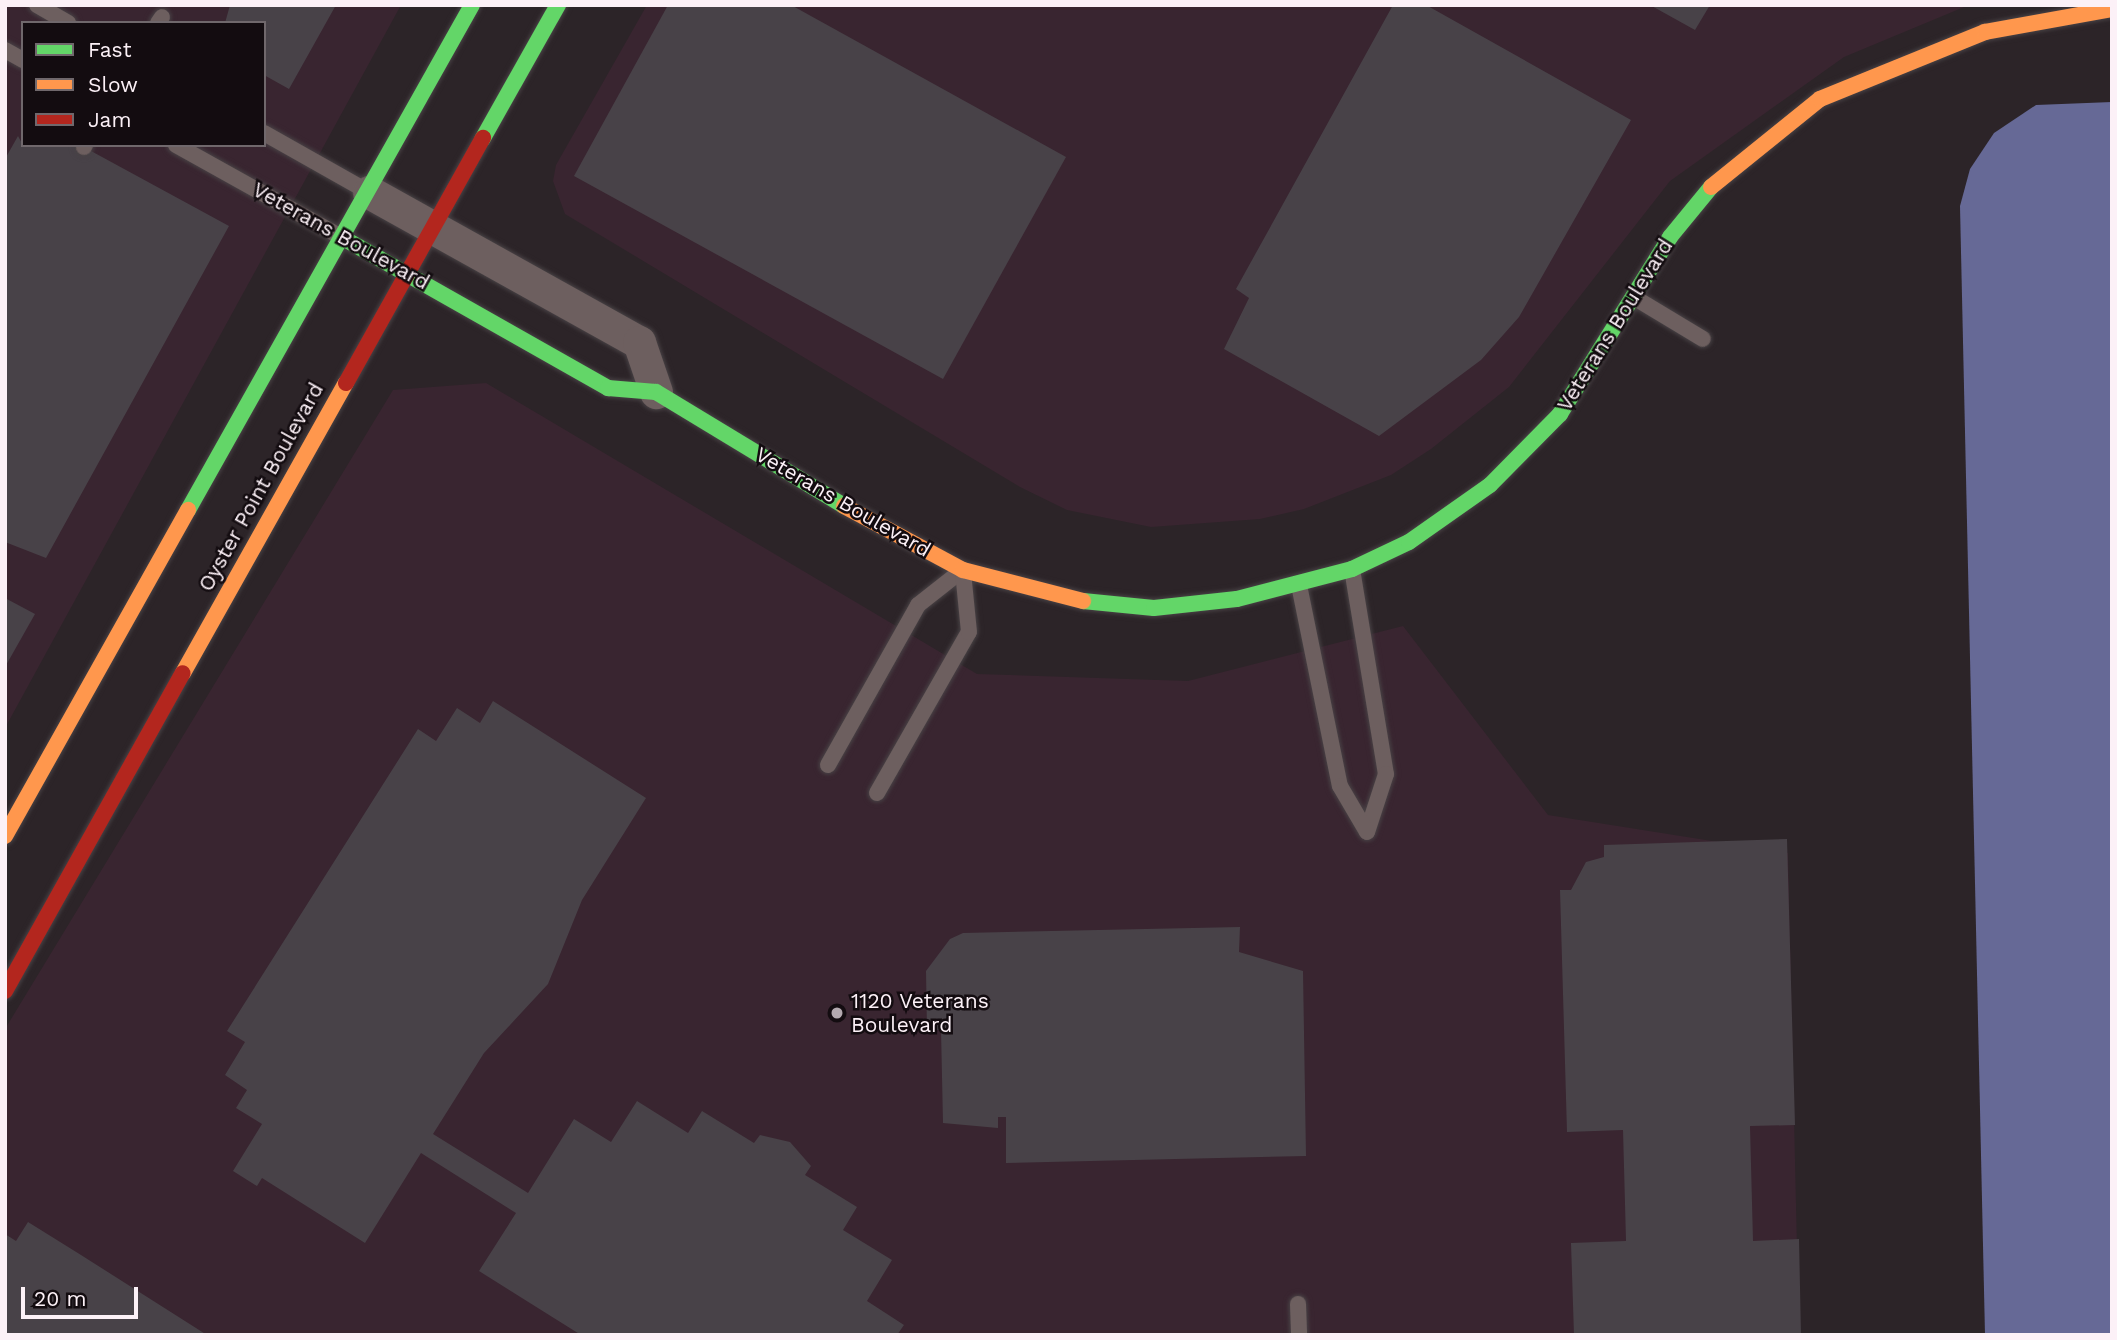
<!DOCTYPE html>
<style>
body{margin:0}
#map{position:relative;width:2117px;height:1340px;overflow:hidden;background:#2c2428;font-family:"Work Sans",sans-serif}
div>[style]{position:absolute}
.built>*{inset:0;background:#392530}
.water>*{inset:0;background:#666996}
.building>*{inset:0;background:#484248}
.roads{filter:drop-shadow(0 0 2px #484245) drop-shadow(0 0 2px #484245)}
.lane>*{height:16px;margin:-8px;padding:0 8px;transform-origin:8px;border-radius:8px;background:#6d5f5f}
.street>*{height:33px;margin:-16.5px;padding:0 16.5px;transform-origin:16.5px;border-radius:16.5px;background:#6d5f5f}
.fast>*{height:16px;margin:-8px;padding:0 8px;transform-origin:8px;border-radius:8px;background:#63d668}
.slow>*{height:16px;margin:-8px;padding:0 8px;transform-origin:8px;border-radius:8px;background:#ff974d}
.jam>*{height:16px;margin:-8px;padding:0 8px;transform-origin:8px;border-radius:8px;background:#b3261e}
.dots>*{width:19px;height:19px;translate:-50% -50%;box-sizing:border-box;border:4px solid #130c10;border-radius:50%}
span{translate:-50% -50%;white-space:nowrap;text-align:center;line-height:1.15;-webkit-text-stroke:5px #130c10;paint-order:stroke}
.street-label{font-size:21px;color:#fcf1f7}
.poi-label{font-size:21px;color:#fcf1f7}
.left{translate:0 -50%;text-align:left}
.frame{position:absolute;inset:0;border:7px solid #fcf1f7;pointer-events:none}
.legend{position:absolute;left:21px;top:21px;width:245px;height:126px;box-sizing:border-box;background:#130c10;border:2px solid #70686c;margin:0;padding:9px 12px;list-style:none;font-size:21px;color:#fcf1f7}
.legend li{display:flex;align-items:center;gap:14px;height:35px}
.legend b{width:35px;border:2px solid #70686c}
.scale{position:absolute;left:21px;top:1287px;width:117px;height:32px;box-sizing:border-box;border:4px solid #fcf1f7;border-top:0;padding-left:9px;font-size:21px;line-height:24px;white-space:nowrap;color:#fcf1f7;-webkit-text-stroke:5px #130c10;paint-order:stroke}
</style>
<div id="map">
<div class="built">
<i style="clip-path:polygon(evenodd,5px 5px,401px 5px,5px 728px,5px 5px,23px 23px,264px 23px,264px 145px,23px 145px,23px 23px)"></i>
<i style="clip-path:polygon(647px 5px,1969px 5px,1844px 57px,1670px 181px,1509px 387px,1431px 449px,1391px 475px,1304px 509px,1260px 519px,1151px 527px,1067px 510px,1020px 487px,565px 214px,553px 181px,556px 165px)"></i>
<i style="clip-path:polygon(486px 383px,977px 674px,1188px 681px,1403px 626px,1548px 815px,1788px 853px,1799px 1335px,5px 1335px,5px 1029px,393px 390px)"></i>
</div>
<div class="water">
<i style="clip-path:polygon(2112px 102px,2112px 1335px,1985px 1335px,1960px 206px,1970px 169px,1994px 133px,2036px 105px)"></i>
</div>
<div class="building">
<i style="clip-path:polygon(230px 5px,336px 5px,289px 89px,264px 75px,264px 23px,225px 23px)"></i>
<i style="clip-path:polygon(668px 5px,791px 5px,1066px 157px,943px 379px,574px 176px)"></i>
<i style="clip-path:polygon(1393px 5px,1426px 5px,1631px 120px,1519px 317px,1481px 360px,1379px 436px,1224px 349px,1249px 298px,1236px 289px)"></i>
<i style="clip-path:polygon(1650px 5px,1710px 5px,1695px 30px)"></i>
<i style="clip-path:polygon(18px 136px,23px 145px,80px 145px,229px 226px,46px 558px,5px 542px,5px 159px)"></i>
<i style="clip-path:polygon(5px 598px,35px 614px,5px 667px)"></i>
<i style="clip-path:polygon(493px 701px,646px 798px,582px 900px,548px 984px,484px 1053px,433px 1134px,528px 1193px,574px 1119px,611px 1142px,637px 1101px,688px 1133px,702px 1111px,754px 1143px,760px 1135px,790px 1142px,811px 1166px,805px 1175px,857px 1207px,843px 1230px,892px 1260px,867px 1301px,904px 1325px,897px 1335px,581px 1335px,479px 1271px,516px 1213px,421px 1153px,365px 1243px,262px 1178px,257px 1186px,233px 1171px,262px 1124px,236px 1108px,247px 1090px,225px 1075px,245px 1042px,227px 1031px,418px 729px,436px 741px,457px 708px,480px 723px)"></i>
<i style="clip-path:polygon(1787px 839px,1795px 1125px,1750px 1126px,1753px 1241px,1799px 1239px,1801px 1335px,1574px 1335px,1571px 1243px,1626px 1241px,1623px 1130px,1567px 1132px,1560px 890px,1571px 890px,1586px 862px,1604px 857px,1604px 845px)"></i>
<i style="clip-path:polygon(1240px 927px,1239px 952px,1303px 971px,1306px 1156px,1006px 1163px,1006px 1117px,998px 1117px,998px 1128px,943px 1123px,941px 1030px,927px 1030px,926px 971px,950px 939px,963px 933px)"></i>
<i style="clip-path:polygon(28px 1222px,81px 1255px,207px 1335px,5px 1335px,5px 1234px,16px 1241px)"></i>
</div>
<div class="roads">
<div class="lane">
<i style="left:37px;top:5px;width:36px;rotate:30deg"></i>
<i style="left:158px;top:23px;width:7px;rotate:-56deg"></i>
<i style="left:5px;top:50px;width:21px;rotate:29deg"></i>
<i style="left:264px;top:133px;width:118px;rotate:29.4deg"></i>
<i style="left:176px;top:145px;width:191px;rotate:29.1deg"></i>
<i style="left:84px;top:147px;width:2px;rotate:-63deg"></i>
<i style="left:1635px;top:298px;width:79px;rotate:31.1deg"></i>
<i style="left:1352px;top:569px;width:208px;rotate:80.6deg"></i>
<i style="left:1386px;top:774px;width:61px;rotate:108.1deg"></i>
<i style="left:1299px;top:585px;width:205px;rotate:78.5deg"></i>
<i style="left:1340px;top:786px;width:53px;rotate:59.6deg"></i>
<i style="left:828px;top:765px;width:184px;rotate:-60.6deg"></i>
<i style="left:918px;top:605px;width:55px;rotate:-38.3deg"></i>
<i style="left:877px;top:793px;width:185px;rotate:-60.3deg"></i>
<i style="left:969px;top:632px;width:60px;rotate:-95.7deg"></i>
<i style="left:1298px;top:1304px;width:31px;rotate:88deg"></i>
</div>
<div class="street">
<i style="left:369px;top:192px;width:309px;rotate:29.1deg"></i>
<i style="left:639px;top:342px;width:53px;rotate:71.2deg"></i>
</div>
<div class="fast">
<i style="left:483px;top:138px;width:153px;rotate:-60.6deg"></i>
<i style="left:343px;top:238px;width:305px;rotate:29.5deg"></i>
<i style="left:608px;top:388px;width:48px;rotate:4.8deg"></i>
<i style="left:656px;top:392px;width:220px;rotate:31.2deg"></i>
<i style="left:188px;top:510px;width:579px;rotate:-60.65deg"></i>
<i style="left:1083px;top:601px;width:71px;rotate:5.6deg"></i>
<i style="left:1154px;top:608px;width:83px;rotate:-6.2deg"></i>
<i style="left:1237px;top:599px;width:119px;rotate:-14.6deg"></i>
<i style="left:1352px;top:569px;width:63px;rotate:-25.3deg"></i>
<i style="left:1409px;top:542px;width:99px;rotate:-35.1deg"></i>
<i style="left:1490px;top:485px;width:100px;rotate:-45.4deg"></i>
<i style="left:1560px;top:414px;width:208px;rotate:-58.1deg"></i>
<i style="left:1670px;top:237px;width:65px;rotate:-50.6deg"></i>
</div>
<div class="slow">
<i style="left:1711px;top:187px;width:140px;rotate:-38.9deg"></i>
<i style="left:1820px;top:99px;width:178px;rotate:-22.1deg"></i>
<i style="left:1985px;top:32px;width:129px;rotate:-10.3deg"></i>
<i style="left:844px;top:506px;width:135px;rotate:28.3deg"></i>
<i style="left:963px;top:570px;width:124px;rotate:14.5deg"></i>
<i style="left:183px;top:673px;width:333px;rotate:-60.7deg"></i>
<i style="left:5px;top:836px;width:374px;rotate:-60.7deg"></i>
</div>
<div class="jam">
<i style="left:346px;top:383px;width:281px;rotate:-60.8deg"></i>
<i style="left:5px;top:991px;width:364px;rotate:-60.8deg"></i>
</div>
</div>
<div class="dots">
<i style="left:837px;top:1013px;background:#b3a9af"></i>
</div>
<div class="street-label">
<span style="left:341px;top:236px;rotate:29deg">Veterans Boulevard</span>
<span style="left:1615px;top:325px;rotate:-58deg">Veterans Boulevard</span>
<span style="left:261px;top:487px;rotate:-61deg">Oyster Point Boulevard</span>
<span style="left:843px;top:502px;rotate:30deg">Veterans Boulevard</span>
</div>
<div class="poi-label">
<span class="left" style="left:851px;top:1013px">1120 Veterans<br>Boulevard</span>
</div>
<div class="frame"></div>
<ul class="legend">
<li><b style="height:9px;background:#63d668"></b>Fast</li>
<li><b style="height:9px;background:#ff974d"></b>Slow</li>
<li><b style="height:9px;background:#b3261e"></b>Jam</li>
</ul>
<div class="scale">20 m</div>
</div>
